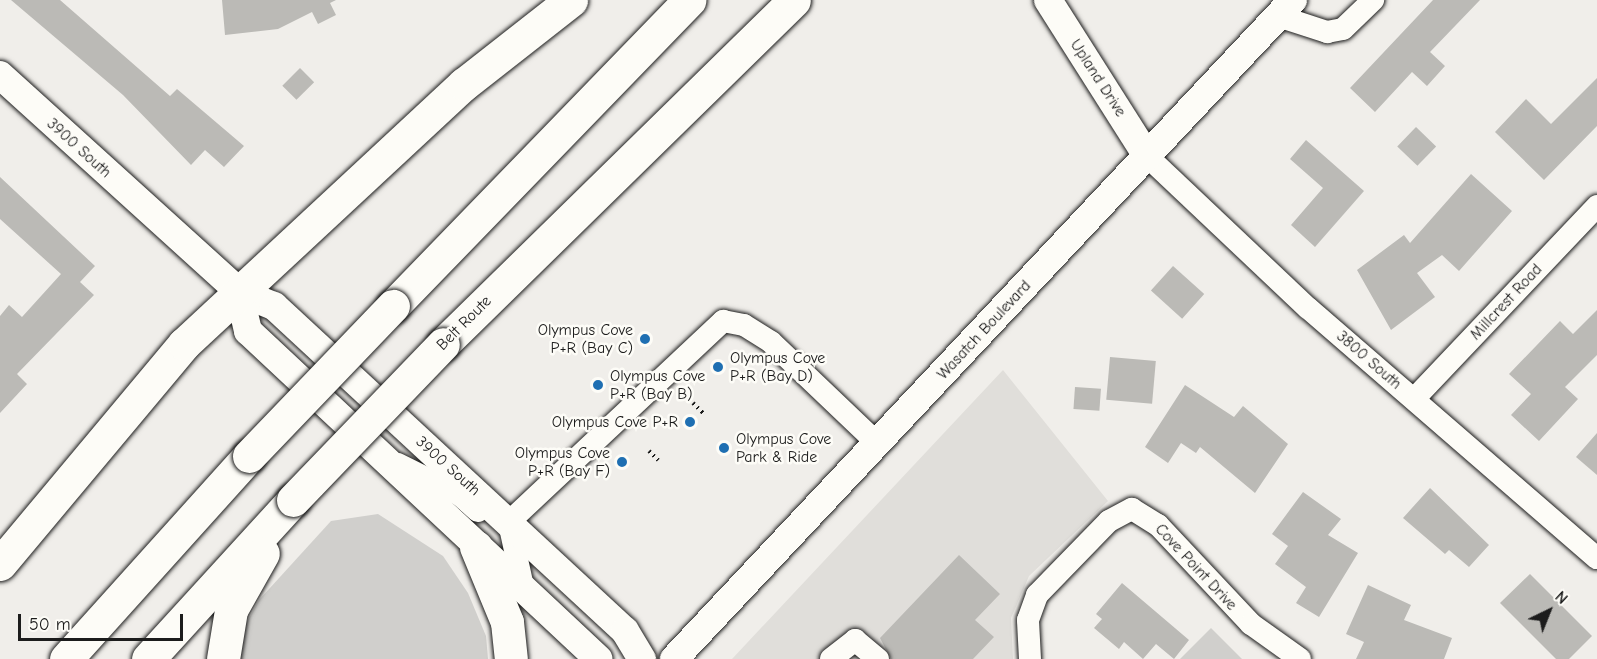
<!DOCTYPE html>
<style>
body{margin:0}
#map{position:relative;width:1597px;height:659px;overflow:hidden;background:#f0eeea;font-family:"Comic Neue",sans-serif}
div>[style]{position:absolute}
.built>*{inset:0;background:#e0deda}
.green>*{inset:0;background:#d0cfcc}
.building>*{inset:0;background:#bbbab6;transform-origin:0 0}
.path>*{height:4px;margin-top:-2px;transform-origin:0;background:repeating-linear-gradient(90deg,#1c1c1c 0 1.5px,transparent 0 6px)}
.roads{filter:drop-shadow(0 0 2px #1c1c1c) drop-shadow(0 0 2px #1c1c1c)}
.minor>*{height:22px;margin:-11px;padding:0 11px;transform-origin:11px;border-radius:11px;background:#fdfcf7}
.major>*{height:28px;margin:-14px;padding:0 14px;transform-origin:14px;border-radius:14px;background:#fdfcf7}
.highway>*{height:33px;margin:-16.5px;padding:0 16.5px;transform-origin:16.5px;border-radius:16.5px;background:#fdfcf7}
.bridges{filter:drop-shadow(0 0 2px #1c1c1c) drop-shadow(0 0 2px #1c1c1c)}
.highway-bridge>*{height:33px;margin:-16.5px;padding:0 16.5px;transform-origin:16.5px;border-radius:16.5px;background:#fdfcf7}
.dots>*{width:16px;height:16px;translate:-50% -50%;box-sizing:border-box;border:3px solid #fdfcf7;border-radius:50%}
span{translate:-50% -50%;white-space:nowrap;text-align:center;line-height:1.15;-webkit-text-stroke:5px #fdfcf7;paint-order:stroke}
.street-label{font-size:16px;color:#1c1c1c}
.poi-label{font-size:16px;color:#1c1c1c}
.right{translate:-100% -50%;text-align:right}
.left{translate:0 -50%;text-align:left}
.north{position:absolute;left:1519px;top:581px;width:60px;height:60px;-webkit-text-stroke:4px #fdfcf7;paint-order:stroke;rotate:43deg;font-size:16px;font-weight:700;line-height:24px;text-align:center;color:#1c1c1c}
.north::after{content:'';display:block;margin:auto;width:21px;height:27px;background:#1c1c1c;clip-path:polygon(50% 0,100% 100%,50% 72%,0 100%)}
.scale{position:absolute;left:18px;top:614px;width:165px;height:27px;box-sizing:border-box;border:3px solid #1c1c1c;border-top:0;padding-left:8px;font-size:18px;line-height:21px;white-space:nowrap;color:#1c1c1c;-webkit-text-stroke:4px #fdfcf7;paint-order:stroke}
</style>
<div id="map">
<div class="built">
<i style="clip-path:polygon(1003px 370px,1108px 501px,1029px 576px,1011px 618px,1013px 659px,732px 659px)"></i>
</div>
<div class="green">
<i style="clip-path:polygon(378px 514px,443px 556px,468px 593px,486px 636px,488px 659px,241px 659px,242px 631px,259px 600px,331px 521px)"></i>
<i style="clip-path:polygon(1211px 628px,1242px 659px,1180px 659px)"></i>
</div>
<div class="building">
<i style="clip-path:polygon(11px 0,60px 0,170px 96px,177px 89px,244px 146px,224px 167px,205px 150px,191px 165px,123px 95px)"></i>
<i style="clip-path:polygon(222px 0,336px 0,330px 3px,336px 15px,318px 24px,312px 12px,278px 29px,225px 35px)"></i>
<i style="clip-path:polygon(1433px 0,1480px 0,1430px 52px,1445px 66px,1427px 86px,1412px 72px,1375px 112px,1350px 88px)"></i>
<i style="left:300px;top:68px;width:20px;height:25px;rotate:45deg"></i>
<i style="clip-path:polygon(1597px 78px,1597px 126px,1544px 180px,1495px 132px,1526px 99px,1551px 124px)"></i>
<i style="left:1416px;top:127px;width:28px;height:27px;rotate:44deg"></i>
<i style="clip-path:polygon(1306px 140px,1364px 191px,1315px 247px,1291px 225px,1323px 188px,1290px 159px)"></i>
<i style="clip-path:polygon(1471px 174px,1512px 211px,1459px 271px,1442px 255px,1417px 273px,1435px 297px,1391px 330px,1357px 270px,1404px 235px,1410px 243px)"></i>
<i style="clip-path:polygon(0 177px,95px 266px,80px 282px,94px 295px,17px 374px,27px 384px,0 413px,0 316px,9px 305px,22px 317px,61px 274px,0 219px)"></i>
<i style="left:1173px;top:266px;width:42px;height:33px;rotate:42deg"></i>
<i style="clip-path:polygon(1597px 310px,1597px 355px,1565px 387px,1578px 399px,1539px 441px,1511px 415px,1531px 394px,1509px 374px,1560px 321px,1573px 334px)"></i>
<i style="left:1110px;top:357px;width:46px;height:43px;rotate:5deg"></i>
<i style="clip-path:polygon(1185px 385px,1234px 417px,1243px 406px,1288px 444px,1255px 493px,1200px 447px,1196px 453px,1181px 443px,1168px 463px,1145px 447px)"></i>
<i style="left:1075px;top:387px;width:26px;height:22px;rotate:4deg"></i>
<i style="clip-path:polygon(1597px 433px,1597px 475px,1576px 457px)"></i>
<i style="clip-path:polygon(1430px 488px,1489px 545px,1469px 567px,1449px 550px,1445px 554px,1403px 518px)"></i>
<i style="clip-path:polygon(1303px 492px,1341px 519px,1328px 535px,1358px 553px,1319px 617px,1296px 603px,1306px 587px,1275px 564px,1288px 546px,1272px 534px)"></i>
<i style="clip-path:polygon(959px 555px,1000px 594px,975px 620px,994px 637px,973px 659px,891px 659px,880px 638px)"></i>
<i style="clip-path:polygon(1530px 574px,1592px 636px,1569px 659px,1556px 659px,1500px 603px)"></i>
<i style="clip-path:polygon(1122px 583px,1189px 640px,1174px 659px,1156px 644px,1143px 659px,1124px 642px,1119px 649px,1094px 628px,1102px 619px,1096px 614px)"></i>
<i style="clip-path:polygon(1368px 585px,1411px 605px,1404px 620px,1452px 638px,1444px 659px,1356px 659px,1364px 642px,1346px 634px)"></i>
</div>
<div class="path">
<i style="left:693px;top:403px;width:14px;rotate:45deg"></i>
<i style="left:649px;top:451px;width:13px;rotate:45deg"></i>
</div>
<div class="roads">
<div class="minor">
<i style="left:1278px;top:16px;width:52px;rotate:18.1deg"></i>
<i style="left:1327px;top:32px;width:16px;rotate:-11deg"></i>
<i style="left:1343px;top:29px;width:42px;rotate:-44deg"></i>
<i style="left:1147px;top:156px;width:221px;rotate:43.4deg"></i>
<i style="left:1308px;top:308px;width:382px;rotate:40.9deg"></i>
<i style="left:1414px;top:399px;width:266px;rotate:-46.5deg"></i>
<i style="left:398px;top:464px;width:69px;rotate:26.6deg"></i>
<i style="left:460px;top:495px;width:24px;rotate:42deg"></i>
<i style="left:509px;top:522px;width:294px;rotate:-43.2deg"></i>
<i style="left:723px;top:321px;width:21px;rotate:11deg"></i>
<i style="left:744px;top:325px;width:32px;rotate:32deg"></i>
<i style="left:771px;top:342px;width:146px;rotate:43.6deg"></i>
<i style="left:509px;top:523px;width:70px;rotate:77.6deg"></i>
<i style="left:831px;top:659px;width:31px;rotate:-38deg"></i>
<i style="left:855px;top:640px;width:30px;rotate:40deg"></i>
<i style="left:1030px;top:659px;width:39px;rotate:-93deg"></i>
<i style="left:1028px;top:620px;width:27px;rotate:-70deg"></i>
<i style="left:1037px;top:595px;width:103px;rotate:-45.8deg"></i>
<i style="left:1109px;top:521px;width:26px;rotate:-28deg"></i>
<i style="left:1132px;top:509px;width:31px;rotate:32deg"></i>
<i style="left:1158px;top:525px;width:136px;rotate:46.8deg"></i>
<i style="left:1251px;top:624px;width:60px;rotate:35.5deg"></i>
</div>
<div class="major">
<i style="left:1048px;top:0;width:185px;rotate:57.6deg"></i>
<i style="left:0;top:75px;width:323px;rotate:42.2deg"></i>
<i style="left:239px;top:292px;width:38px;rotate:22deg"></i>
<i style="left:274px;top:306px;width:478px;rotate:42.8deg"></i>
<i style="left:625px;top:631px;width:33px;rotate:59deg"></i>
<i style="left:239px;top:292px;width:40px;rotate:77deg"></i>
<i style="left:248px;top:331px;width:480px;rotate:43.1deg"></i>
<i style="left:674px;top:659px;width:904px;rotate:-46.79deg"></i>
</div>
<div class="highway">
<i style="left:393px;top:306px;width:426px;rotate:-45.9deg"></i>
<i style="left:443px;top:344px;width:491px;rotate:-44.4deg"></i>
<i style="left:476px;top:547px;width:81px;rotate:67.5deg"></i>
<i style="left:507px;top:622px;width:37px;rotate:84deg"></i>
<i style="left:0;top:564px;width:287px;rotate:-50.1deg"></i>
<i style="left:184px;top:344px;width:382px;rotate:-42.9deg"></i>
<i style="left:464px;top:84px;width:136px;rotate:-38.1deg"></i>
<i style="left:66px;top:659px;width:273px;rotate:-48deg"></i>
<i style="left:148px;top:659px;width:215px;rotate:-47.6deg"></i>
<i style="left:223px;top:659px;width:50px;rotate:-80.7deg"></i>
<i style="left:231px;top:610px;width:65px;rotate:-60.7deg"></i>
</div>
</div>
<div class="bridges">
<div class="highway-bridge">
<i style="left:249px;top:456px;width:208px;rotate:-46.2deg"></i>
<i style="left:293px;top:500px;width:216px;rotate:-46.1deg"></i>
</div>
</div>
<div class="dots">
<i style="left:645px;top:339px;background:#1f6fb2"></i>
<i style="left:718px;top:367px;background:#1f6fb2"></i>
<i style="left:598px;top:385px;background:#1f6fb2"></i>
<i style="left:690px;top:422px;background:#1f6fb2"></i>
<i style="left:724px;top:448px;background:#1f6fb2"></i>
<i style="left:622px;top:462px;background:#1f6fb2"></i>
</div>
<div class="street-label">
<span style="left:1098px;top:78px;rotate:57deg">Upland Drive</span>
<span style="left:79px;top:148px;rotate:42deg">3900 South</span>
<span style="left:1506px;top:302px;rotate:-47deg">Millcrest Road</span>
<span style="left:464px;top:323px;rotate:-45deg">Belt Route</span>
<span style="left:984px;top:330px;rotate:-47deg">Wasatch Boulevard</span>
<span style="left:1369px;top:360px;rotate:41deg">3800 South</span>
<span style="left:448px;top:466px;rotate:42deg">3900 South</span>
<span style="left:1196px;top:567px;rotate:47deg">Cove Point Drive</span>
</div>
<div class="poi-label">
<span class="right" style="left:633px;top:339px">Olympus Cove<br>P+R (Bay C)</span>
<span class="left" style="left:730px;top:367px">Olympus Cove<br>P+R (Bay D)</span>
<span class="left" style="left:610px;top:385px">Olympus Cove<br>P+R (Bay B)</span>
<span class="right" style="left:678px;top:422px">Olympus Cove P+R</span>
<span class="left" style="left:736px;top:448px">Olympus Cove<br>Park &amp; Ride</span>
<span class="right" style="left:610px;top:462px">Olympus Cove<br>P+R (Bay F)</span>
</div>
<div class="north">N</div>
<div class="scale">50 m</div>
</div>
